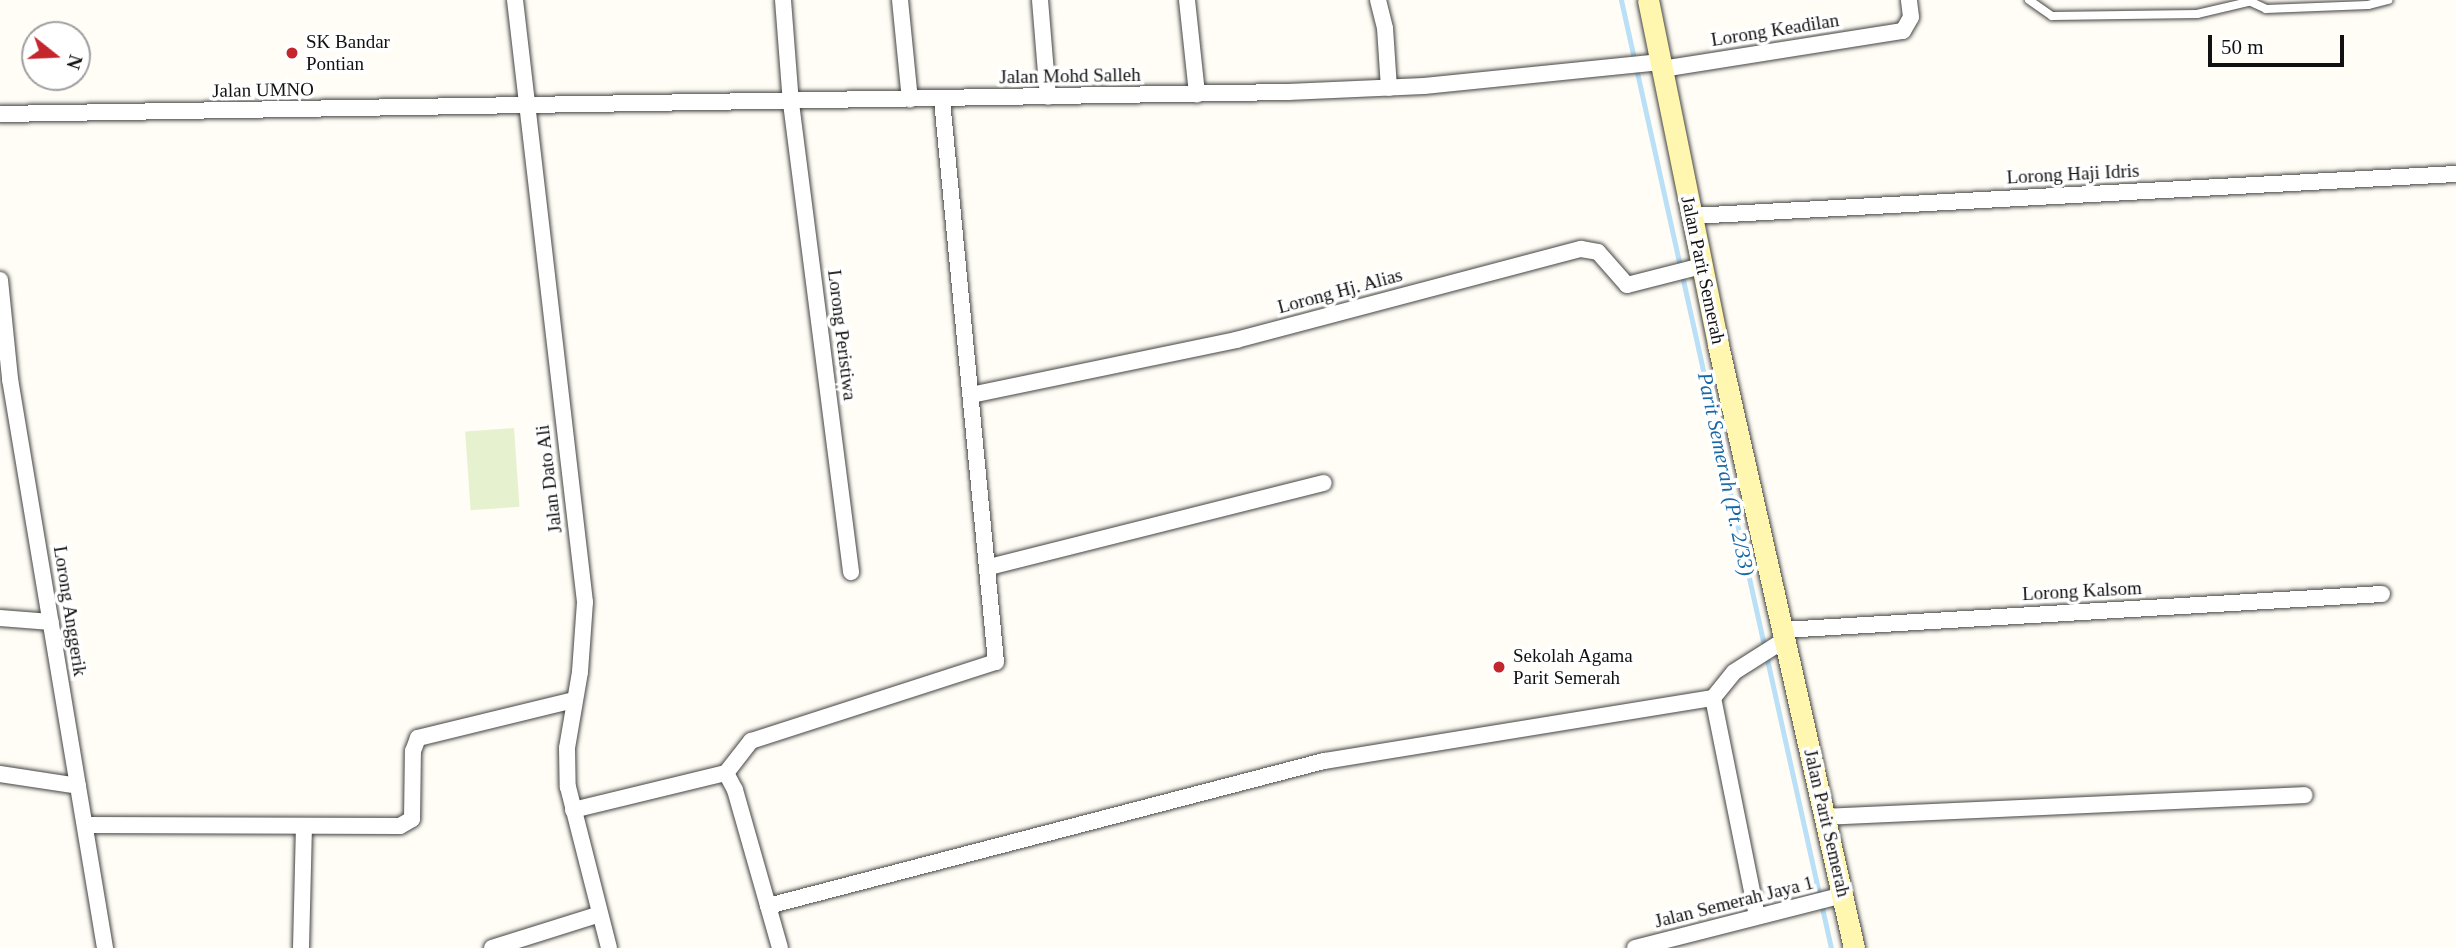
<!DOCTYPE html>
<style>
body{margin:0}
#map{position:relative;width:2456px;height:948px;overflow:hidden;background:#fffdf5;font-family:Georgia,serif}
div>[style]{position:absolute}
.pitch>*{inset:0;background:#e6f2cf;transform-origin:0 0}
.stream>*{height:5px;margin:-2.5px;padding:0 2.5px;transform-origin:2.5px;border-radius:2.5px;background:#b9e0f7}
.roads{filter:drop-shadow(0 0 2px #444) drop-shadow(0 0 2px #444)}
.service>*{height:8px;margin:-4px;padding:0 4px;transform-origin:4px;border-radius:4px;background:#fff}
.minor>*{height:16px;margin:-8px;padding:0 8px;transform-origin:8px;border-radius:8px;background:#fff}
.secondary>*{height:21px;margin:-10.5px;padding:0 10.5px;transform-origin:10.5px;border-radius:10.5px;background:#fff6b0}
.dots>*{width:19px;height:19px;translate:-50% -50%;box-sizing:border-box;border:4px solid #fff;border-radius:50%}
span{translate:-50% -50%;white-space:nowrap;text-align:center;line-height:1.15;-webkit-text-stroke:7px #fff;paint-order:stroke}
.street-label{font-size:19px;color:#111}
.poi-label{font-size:19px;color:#111}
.left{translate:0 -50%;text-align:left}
.water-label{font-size:21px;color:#1768a6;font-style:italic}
.north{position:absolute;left:21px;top:21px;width:70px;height:70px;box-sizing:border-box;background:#fff;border:2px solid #a0a0a0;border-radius:50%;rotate:108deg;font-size:19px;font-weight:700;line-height:28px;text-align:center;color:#111}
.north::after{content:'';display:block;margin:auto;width:24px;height:32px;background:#c4262e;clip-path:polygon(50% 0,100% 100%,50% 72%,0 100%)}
.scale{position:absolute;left:2208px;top:35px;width:136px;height:32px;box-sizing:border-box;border:4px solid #111;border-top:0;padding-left:9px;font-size:21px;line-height:24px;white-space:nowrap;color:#111;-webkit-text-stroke:5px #fff;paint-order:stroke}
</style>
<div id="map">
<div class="pitch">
<i style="left:514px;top:428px;width:79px;height:49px;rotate:86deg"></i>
</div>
<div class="stream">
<i style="left:1621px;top:0;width:971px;rotate:77.51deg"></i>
</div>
<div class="roads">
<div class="service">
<i style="left:2029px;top:0;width:28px;rotate:35deg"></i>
<i style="left:2052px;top:16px;width:145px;rotate:-0.8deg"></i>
<i style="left:2197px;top:14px;width:52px;rotate:-13.2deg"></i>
<i style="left:2247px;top:0;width:21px;rotate:25deg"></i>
<i style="left:2266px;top:9px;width:102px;rotate:-2.2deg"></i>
<i style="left:2368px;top:5px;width:21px;rotate:-14deg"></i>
</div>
<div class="minor">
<i style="left:515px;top:0;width:606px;rotate:83.37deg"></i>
<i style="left:585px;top:602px;width:70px;rotate:94.1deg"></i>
<i style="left:580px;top:672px;width:77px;rotate:99.7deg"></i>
<i style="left:567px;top:748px;width:39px;rotate:89deg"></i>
<i style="left:568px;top:787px;width:166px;rotate:75.7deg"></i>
<i style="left:783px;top:0;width:103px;rotate:85.6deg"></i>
<i style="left:791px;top:103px;width:473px;rotate:82.7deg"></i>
<i style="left:900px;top:0;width:100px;rotate:84.3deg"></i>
<i style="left:1040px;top:0;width:97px;rotate:85.3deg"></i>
<i style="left:1187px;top:0;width:95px;rotate:83.9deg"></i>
<i style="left:1378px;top:0;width:29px;rotate:76deg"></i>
<i style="left:1385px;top:28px;width:60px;rotate:86.2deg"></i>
<i style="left:1662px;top:69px;width:244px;rotate:-9deg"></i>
<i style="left:1903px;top:31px;width:16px;rotate:-60deg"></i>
<i style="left:1911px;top:17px;width:17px;rotate:-97deg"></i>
<i style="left:0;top:114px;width:1288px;rotate:-0.98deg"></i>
<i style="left:1288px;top:92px;width:136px;rotate:-2.5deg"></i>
<i style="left:1424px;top:86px;width:238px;rotate:-5.8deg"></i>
<i style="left:1692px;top:216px;width:765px;rotate:-3.15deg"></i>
<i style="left:0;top:280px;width:100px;rotate:84.2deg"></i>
<i style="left:10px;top:379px;width:577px;rotate:80.52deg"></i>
<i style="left:971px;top:395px;width:271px;rotate:-11.7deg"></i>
<i style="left:1236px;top:340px;width:357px;rotate:-14.8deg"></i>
<i style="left:1581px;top:249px;width:17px;rotate:10deg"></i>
<i style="left:1598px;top:252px;width:44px;rotate:48.7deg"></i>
<i style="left:1627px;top:285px;width:77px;rotate:-14.2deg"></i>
<i style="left:989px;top:567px;width:345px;rotate:-14.1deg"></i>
<i style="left:0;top:618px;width:51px;rotate:4.5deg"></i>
<i style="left:1783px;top:630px;width:600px;rotate:-3.44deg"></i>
<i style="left:726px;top:773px;width:41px;rotate:-52deg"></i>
<i style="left:751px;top:741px;width:257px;rotate:-17.9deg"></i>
<i style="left:996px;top:662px;width:565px;rotate:-95.49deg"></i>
<i style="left:0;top:774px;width:79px;rotate:8.7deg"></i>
<i style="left:573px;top:810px;width:157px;rotate:-13.6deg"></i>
<i style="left:726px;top:773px;width:19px;rotate:62deg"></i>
<i style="left:735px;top:790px;width:164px;rotate:74.1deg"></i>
<i style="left:1825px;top:817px;width:480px;rotate:-2.6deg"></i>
<i style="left:85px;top:825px;width:315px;rotate:0.2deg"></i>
<i style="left:400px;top:826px;width:14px;rotate:-30deg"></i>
<i style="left:412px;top:819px;width:68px;rotate:-89.2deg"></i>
<i style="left:413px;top:751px;width:14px;rotate:-69deg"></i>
<i style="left:418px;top:738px;width:161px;rotate:-13.7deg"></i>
<i style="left:768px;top:906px;width:575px;rotate:-14.62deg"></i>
<i style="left:1324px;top:761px;width:394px;rotate:-9.2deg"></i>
<i style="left:1757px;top:916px;width:222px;rotate:-101.4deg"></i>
<i style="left:1713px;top:698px;width:33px;rotate:-51deg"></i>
<i style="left:1734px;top:672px;width:62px;rotate:-32.4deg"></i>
<i style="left:301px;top:948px;width:122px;rotate:-88.6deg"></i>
<i style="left:492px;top:948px;width:113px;rotate:-17.5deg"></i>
<i style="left:1635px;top:948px;width:215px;rotate:-14.3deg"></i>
</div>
<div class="secondary">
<i style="left:1648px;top:0;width:352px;rotate:78.5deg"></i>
<i style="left:1718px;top:345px;width:618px;rotate:77.29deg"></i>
</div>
</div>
<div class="dots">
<i style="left:292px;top:53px;background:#c4262e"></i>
<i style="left:1499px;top:667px;background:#c4262e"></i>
</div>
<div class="street-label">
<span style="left:1775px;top:30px;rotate:-9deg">Lorong Keadilan</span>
<span style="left:1070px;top:76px;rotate:-1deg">Jalan Mohd Salleh</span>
<span style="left:263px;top:90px;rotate:-1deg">Jalan UMNO</span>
<span style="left:2073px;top:174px;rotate:-3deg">Lorong Haji Idris</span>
<span style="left:1703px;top:270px;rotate:78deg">Jalan Parit Semerah</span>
<span style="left:1340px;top:291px;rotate:-15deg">Lorong Hj. Alias</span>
<span style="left:842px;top:335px;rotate:83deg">Lorong Peristiwa</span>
<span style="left:549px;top:479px;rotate:-97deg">Jalan Dato Ali</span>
<span style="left:2082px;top:591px;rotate:-3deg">Lorong Kalsom</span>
<span style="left:70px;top:611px;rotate:81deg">Lorong Anggerik</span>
<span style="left:1827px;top:823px;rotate:77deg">Jalan Parit Semerah</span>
<span style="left:1734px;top:902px;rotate:-14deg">Jalan Semerah Jaya 1</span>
</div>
<div class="poi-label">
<span class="left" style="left:306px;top:53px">SK Bandar<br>Pontian</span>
<span class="left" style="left:1513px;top:667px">Sekolah Agama<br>Parit Semerah</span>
</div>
<div class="water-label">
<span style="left:1726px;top:474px;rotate:78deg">Parit Semerah (Pt. 2/33)</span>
</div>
<div class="north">N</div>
<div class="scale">50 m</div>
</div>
